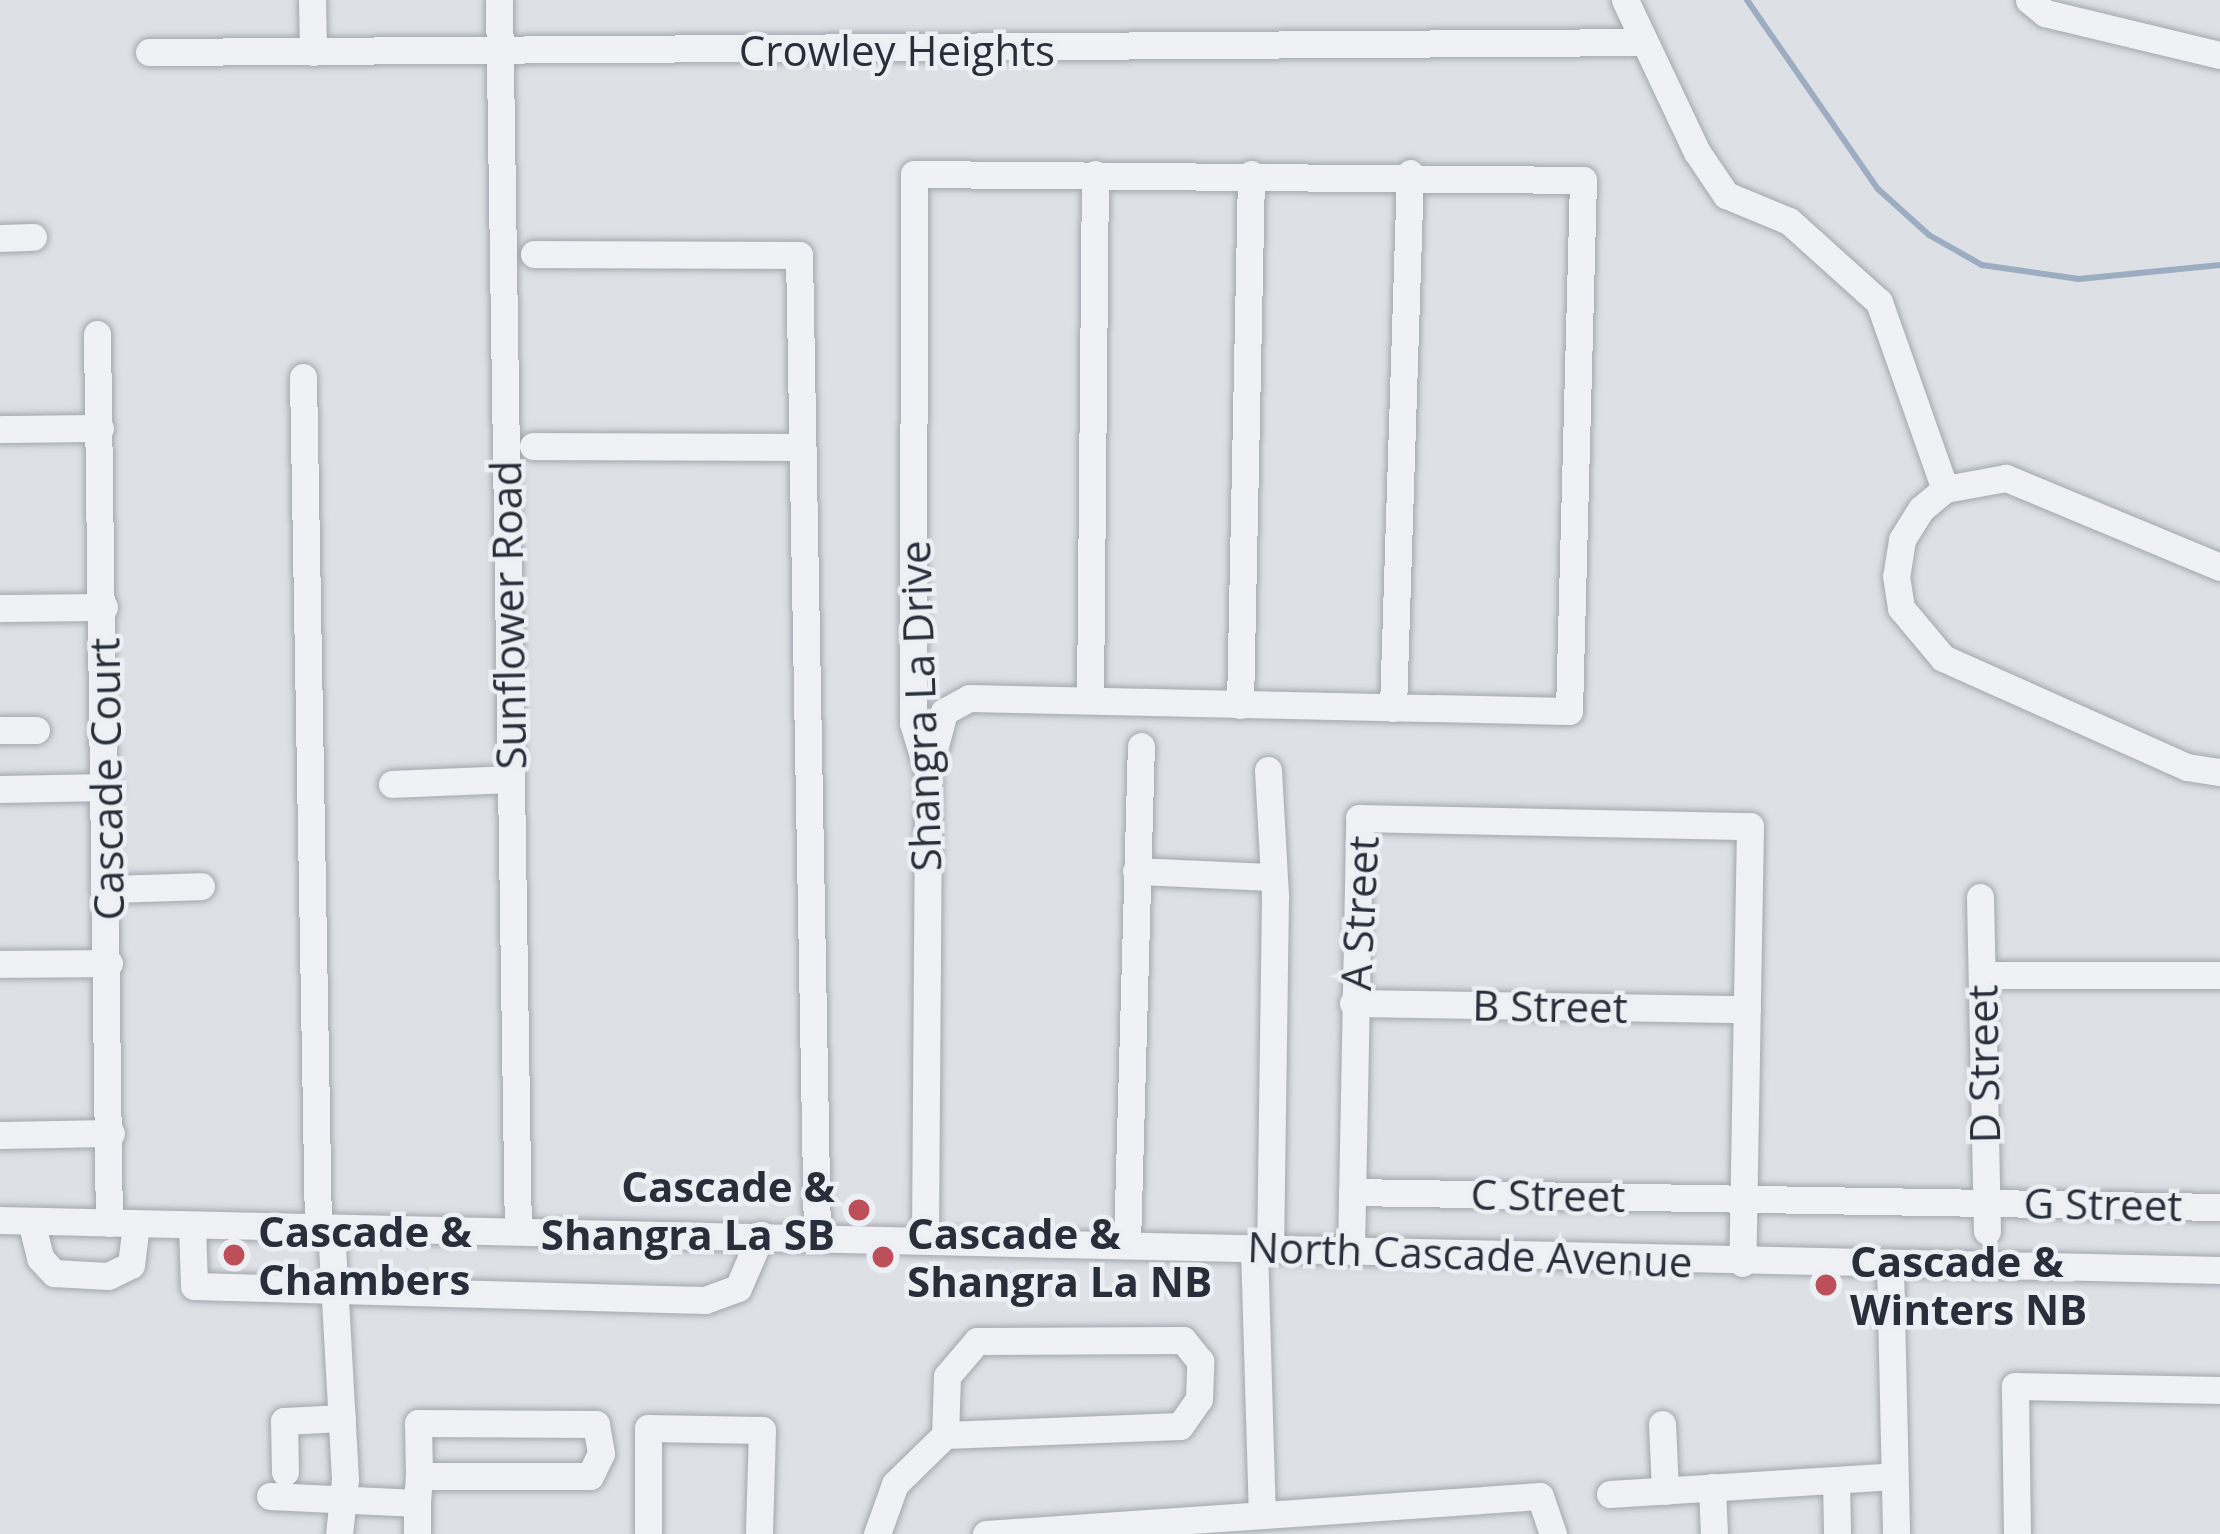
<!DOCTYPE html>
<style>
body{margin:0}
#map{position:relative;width:2220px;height:1534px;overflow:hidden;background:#dde0e5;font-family:"Open Sans",sans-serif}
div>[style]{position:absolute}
.stream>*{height:6px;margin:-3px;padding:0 3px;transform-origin:3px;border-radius:3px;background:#9cacc1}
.roads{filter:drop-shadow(0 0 3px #a3a7ae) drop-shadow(0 0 3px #a3a7ae)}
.minor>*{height:27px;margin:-13.5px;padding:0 13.5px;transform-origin:13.5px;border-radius:13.5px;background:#eff1f4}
.dots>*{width:33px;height:33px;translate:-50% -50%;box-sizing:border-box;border:6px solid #eceff3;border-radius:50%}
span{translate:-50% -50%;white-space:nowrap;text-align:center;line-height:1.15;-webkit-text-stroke:9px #eceff3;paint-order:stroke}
.street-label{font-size:42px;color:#282e3a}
.poi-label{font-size:42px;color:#282e3a;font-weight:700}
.right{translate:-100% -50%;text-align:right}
.left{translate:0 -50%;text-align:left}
</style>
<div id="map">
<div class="stream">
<i style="left:1747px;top:0;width:230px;rotate:55.3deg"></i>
<i style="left:1878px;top:189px;width:69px;rotate:42deg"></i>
<i style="left:1929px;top:235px;width:61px;rotate:29.5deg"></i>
<i style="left:1982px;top:265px;width:98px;rotate:8.2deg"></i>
<i style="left:2079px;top:279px;width:142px;rotate:-5.7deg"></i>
</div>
<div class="roads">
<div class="minor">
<i style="left:312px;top:0;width:52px;rotate:88.9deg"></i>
<i style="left:499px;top:0;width:1230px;rotate:89.12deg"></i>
<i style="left:1625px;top:0;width:168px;rotate:64.7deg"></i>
<i style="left:1697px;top:152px;width:52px;rotate:56deg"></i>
<i style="left:1726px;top:195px;width:68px;rotate:22.4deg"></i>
<i style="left:1789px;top:221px;width:121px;rotate:42deg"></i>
<i style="left:1879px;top:302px;width:198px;rotate:70.6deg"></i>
<i style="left:2029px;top:0;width:21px;rotate:39deg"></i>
<i style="left:2045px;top:13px;width:180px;rotate:13.5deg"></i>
<i style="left:149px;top:52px;width:1495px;rotate:-0.38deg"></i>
<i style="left:0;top:238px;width:33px;rotate:-2deg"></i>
<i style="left:534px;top:254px;width:265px;rotate:0.2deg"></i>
<i style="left:799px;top:255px;width:981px;rotate:88.95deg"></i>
<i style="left:97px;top:334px;width:889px;rotate:89.23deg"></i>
<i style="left:303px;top:377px;width:851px;rotate:88.99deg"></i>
<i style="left:0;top:429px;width:100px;rotate:-0.6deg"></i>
<i style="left:533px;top:446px;width:269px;rotate:0.2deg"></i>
<i style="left:2220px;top:567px;width:232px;rotate:-157.4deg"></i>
<i style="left:2006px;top:478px;width:62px;rotate:169.8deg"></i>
<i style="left:1945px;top:489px;width:31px;rotate:140deg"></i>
<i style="left:1921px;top:509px;width:36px;rotate:122deg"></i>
<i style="left:1902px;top:540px;width:36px;rotate:99deg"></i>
<i style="left:1896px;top:576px;width:32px;rotate:81deg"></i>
<i style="left:1901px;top:608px;width:65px;rotate:50deg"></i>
<i style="left:1943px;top:658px;width:267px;rotate:24.1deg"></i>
<i style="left:2187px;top:767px;width:33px;rotate:9deg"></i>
<i style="left:0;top:608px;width:104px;rotate:-0.6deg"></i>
<i style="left:1090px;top:700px;width:526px;rotate:-89.46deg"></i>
<i style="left:1240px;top:705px;width:531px;rotate:-88.81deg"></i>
<i style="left:1393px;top:708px;width:535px;rotate:-88.18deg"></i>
<i style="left:0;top:730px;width:36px"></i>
<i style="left:1268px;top:770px;width:127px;rotate:86.8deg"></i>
<i style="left:1275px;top:897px;width:351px;rotate:90.8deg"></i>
<i style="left:392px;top:784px;width:118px;rotate:-2.4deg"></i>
<i style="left:0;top:789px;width:107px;rotate:-1.1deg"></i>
<i style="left:1136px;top:871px;width:132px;rotate:2.6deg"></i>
<i style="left:108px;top:889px;width:93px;rotate:-1.8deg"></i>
<i style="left:1980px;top:897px;width:334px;rotate:88.8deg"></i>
<i style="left:0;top:964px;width:109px;rotate:-0.5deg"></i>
<i style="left:1982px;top:975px;width:238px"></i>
<i style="left:1353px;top:1003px;width:394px;rotate:0.9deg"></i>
<i style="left:0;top:1135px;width:111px;rotate:-1deg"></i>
<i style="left:1352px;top:1192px;width:868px;rotate:0.99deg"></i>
<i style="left:0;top:1220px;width:2221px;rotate:1.29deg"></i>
<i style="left:31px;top:1221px;width:38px;rotate:76deg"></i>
<i style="left:40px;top:1258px;width:21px;rotate:47deg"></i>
<i style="left:54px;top:1273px;width:54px;rotate:3.2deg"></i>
<i style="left:108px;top:1276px;width:25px;rotate:-26deg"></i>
<i style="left:131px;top:1265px;width:41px;rotate:-83deg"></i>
<i style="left:192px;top:1225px;width:61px;rotate:88.1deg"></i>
<i style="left:194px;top:1286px;width:511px;rotate:1.57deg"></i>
<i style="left:705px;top:1300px;width:35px;rotate:-20deg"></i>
<i style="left:738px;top:1288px;width:58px;rotate:-66.5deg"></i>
<i style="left:331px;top:1228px;width:251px;rotate:86.8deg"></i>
<i style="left:345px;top:1479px;width:55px;rotate:96.2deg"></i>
<i style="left:925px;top:1238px;width:466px;rotate:-89.6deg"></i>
<i style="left:928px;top:772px;width:51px;rotate:-107deg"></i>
<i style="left:913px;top:723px;width:549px;rotate:-89.9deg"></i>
<i style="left:914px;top:174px;width:669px;rotate:0.51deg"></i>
<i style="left:1583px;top:180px;width:531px;rotate:91.51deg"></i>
<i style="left:1569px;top:711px;width:600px;rotate:-178.76deg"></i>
<i style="left:969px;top:698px;width:29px;rotate:151deg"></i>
<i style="left:944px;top:712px;width:62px;rotate:104.9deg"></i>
<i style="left:1127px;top:1244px;width:498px;rotate:-88.4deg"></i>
<i style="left:1254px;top:1248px;width:266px;rotate:88.3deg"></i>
<i style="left:1351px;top:1251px;width:433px;rotate:-88.9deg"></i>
<i style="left:1359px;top:818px;width:391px;rotate:1.2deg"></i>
<i style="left:1750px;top:826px;width:437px;rotate:91deg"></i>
<i style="left:1890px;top:1266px;width:268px;rotate:88.7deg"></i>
<i style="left:1662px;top:1424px;width:67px;rotate:87.4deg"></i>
<i style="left:285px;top:1472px;width:51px;rotate:-91.1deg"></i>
<i style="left:284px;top:1421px;width:58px;rotate:-3deg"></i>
<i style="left:1836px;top:1480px;width:54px;rotate:88.9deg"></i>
<i style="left:1712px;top:1487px;width:47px;rotate:87.6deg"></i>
<i style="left:1610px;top:1494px;width:285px;rotate:-3.6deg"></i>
<i style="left:270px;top:1496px;width:147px;rotate:2.7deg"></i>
<i style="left:417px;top:1503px;width:31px;rotate:90deg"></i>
<i style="left:417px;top:1503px;width:27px;rotate:-86deg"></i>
<i style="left:419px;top:1476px;width:171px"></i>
<i style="left:590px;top:1476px;width:25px;rotate:-64deg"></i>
<i style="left:601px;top:1453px;width:29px;rotate:-100deg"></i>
<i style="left:596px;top:1424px;width:178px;rotate:-179.7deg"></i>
<i style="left:418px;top:1423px;width:53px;rotate:88.9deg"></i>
<i style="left:648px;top:1534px;width:106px;rotate:-90deg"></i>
<i style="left:648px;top:1428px;width:114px;rotate:1deg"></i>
<i style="left:762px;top:1430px;width:104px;rotate:91.7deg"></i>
<i style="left:877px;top:1534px;width:53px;rotate:-70.2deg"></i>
<i style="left:895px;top:1484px;width:70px;rotate:-44.4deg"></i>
<i style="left:945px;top:1435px;width:235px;rotate:-2.2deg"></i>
<i style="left:1180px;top:1426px;width:33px;rotate:-55deg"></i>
<i style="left:1199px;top:1399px;width:38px;rotate:-88deg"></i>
<i style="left:1200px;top:1361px;width:27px;rotate:-129deg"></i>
<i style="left:1183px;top:1340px;width:206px;rotate:179.7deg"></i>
<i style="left:977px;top:1341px;width:46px;rotate:130.6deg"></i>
<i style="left:947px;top:1376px;width:59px;rotate:91.9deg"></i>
<i style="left:986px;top:1534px;width:555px;rotate:-3.92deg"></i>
<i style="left:1540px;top:1496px;width:40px;rotate:71.1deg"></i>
<i style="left:2017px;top:1534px;width:148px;rotate:-90.8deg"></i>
<i style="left:2015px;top:1386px;width:205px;rotate:1.1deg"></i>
</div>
</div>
<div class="dots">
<i style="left:859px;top:1210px;background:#bd4f5a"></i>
<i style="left:234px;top:1255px;background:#bd4f5a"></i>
<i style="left:883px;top:1257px;background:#bd4f5a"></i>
<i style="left:1826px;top:1285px;background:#bd4f5a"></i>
</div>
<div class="street-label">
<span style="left:897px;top:50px">Crowley Heights</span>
<span style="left:508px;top:615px;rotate:-91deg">Sunflower Road</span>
<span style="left:920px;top:706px;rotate:-92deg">Shangra La Drive</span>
<span style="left:106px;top:779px;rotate:-91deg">Cascade Court</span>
<span style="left:1359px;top:913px;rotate:-87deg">A Street</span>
<span style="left:1550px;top:1006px;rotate:1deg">B Street</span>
<span style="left:1983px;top:1064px;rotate:-91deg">D Street</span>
<span style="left:1548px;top:1195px;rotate:1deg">C Street</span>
<span style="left:2103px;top:1204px;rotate:1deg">G Street</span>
<span style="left:1470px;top:1254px;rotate:2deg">North Cascade Avenue</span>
</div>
<div class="poi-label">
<span class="right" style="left:835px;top:1210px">Cascade &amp;<br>Shangra La SB</span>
<span class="left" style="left:258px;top:1255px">Cascade &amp;<br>Chambers</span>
<span class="left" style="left:907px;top:1257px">Cascade &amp;<br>Shangra La NB</span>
<span class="left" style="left:1850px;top:1285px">Cascade &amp;<br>Winters NB</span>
</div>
</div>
